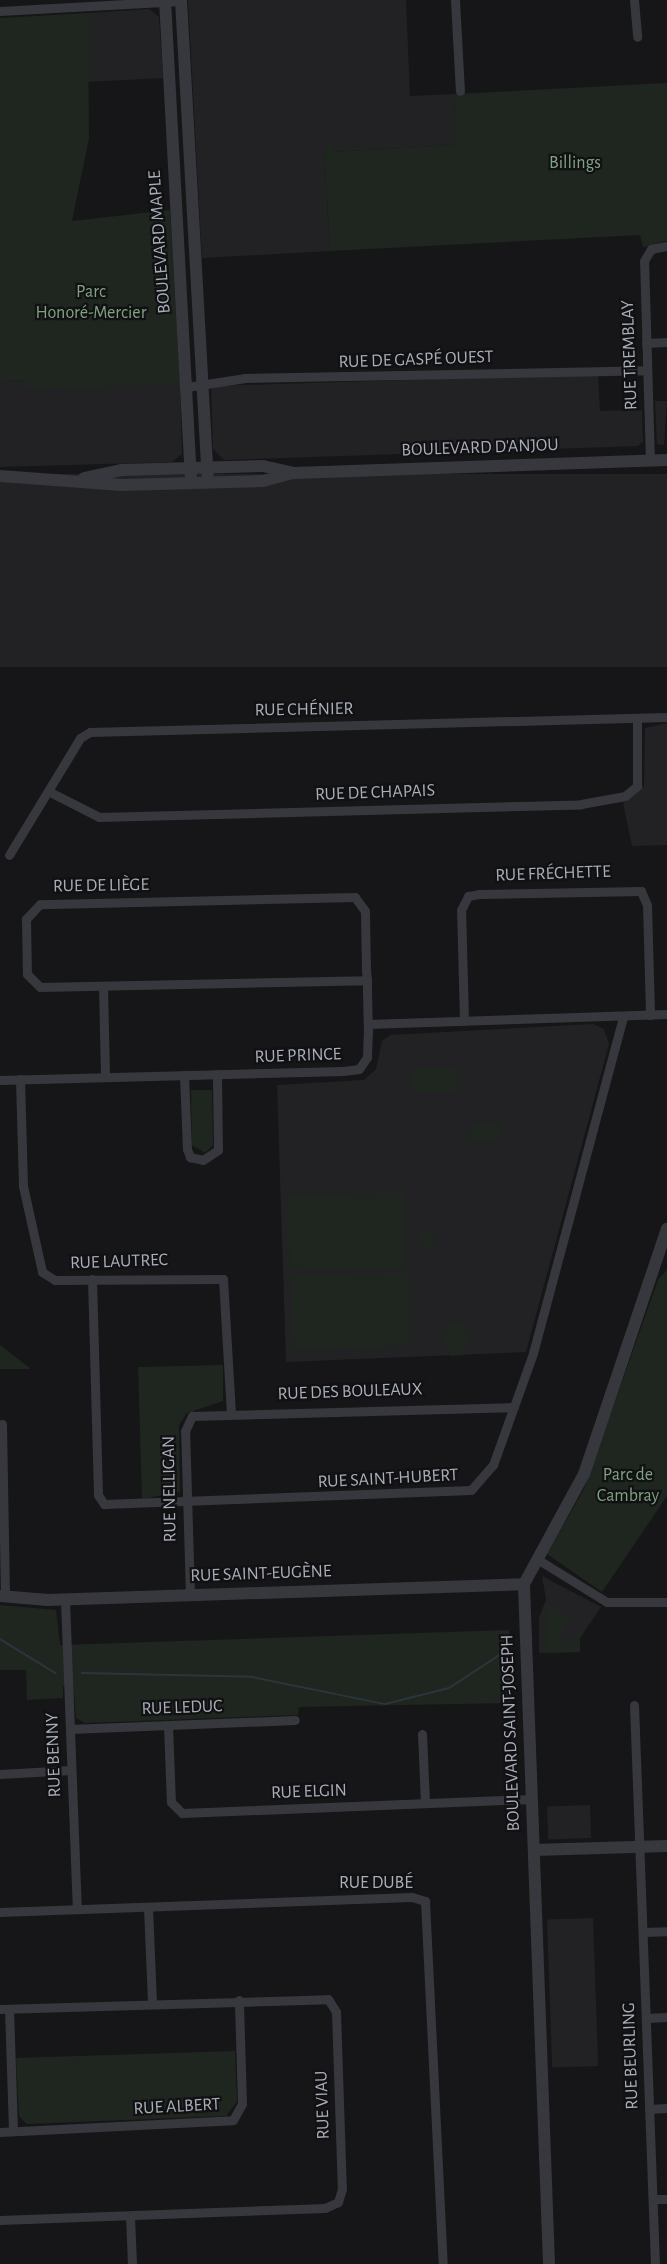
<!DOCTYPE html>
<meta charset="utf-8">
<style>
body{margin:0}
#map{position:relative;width:667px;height:2264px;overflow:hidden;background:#161618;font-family:"Alegreya Sans",sans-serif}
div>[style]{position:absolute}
.built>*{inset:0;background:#222225;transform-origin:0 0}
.green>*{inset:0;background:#1e261f;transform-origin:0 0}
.round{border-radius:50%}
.stream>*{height:2px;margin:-1px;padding:0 1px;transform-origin:1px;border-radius:1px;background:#2c353c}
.minor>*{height:9px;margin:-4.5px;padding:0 4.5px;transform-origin:4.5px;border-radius:4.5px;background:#37383d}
.tertiary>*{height:12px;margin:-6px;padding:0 6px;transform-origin:6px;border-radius:6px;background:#37383d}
span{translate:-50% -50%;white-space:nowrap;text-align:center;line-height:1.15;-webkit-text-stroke:4.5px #111113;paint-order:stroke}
.park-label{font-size:18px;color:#7fa381}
.street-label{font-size:18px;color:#a8adb8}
</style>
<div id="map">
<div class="built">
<i style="clip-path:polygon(188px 0,406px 0,410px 96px,455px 94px,457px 145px,333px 152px,324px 147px,330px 251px,202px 258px)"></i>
<i style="clip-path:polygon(149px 9px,159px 17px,163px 78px,85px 82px,88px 13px)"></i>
<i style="clip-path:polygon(598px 374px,600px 411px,642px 410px,643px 442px,638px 446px,224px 460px,213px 449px,211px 386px)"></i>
<i style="clip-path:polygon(25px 380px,25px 389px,180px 382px,182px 454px,172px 462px,0 467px,0 381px)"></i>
<i style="clip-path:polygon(655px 401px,667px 401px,664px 445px,657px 444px)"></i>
<i style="left:667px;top:474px;width:193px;height:667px;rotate:90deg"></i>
<i style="clip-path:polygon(667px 723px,667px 845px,632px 846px,623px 803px,644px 786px,645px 728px)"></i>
<i style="clip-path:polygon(593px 1024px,604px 1029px,609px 1044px,526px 1352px,286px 1362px,277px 1085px,364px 1080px,376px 1069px,382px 1041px,390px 1035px)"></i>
<i style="clip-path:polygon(542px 1576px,601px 1607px,580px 1638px,580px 1652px,539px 1653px,539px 1617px,546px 1600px)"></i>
<i style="left:590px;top:1805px;width:33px;height:43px;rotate:88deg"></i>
<i style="left:593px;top:1918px;width:148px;height:46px;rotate:88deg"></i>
</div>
<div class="green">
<i style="clip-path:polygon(88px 13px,89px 138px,72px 221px,170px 210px,180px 382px,175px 385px,25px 389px,25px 380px,0 381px,0 18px)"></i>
<i style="clip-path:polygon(667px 83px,667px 241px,643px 247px,640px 235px,330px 251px,324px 147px,332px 146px,333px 152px,456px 145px,455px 94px)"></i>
<i style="left:457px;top:1068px;width:24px;height:44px;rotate:90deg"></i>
<i style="clip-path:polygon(191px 1090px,212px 1090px,213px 1145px,205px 1153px,192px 1145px)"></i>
<i style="left:500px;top:1123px;width:17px;height:31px;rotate:87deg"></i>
<i style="left:404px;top:1192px;width:75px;height:117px;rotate:88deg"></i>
<i class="round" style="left:418px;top:1230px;width:18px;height:18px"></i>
<i style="clip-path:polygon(667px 1270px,667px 1496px,602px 1592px,547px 1554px,584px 1489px,658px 1280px)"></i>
<i style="left:408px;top:1272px;width:74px;height:117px;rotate:88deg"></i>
<i style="clip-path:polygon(449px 1322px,473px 1328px,463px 1355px,451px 1356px,442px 1342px)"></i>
<i style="clip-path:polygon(0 1344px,0 1345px,31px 1369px,0 1369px)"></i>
<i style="clip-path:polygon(223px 1365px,223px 1401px,187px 1413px,179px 1425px,180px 1492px,142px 1499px,138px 1367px)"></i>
<i style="clip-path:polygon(547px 1603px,571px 1617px,558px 1636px,564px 1640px,574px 1641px,589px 1624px,580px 1638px,580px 1652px,545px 1653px)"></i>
<i style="clip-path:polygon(0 1605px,56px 1610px,60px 1645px,509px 1630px,511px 1703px,299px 1707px,298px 1715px,85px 1723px,76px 1718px,74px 1692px,63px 1686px,63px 1698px,27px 1700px,26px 1670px,0 1670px)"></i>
<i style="clip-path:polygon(235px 2051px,237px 2102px,226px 2116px,27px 2124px,19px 2116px,16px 2058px)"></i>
</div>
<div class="stream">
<i style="left:0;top:1639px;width:65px;rotate:31.7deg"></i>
<i style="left:82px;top:1673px;width:170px;rotate:1.3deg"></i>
<i style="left:252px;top:1677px;width:136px;rotate:11.5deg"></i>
<i style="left:385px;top:1704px;width:66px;rotate:-14deg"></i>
<i style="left:449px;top:1688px;width:66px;rotate:-33.2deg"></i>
</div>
<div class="minor">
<i style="left:455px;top:0;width:91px;rotate:86.9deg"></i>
<i style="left:634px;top:0;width:37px;rotate:85deg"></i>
<i style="left:0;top:11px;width:181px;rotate:-3.2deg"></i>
<i style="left:646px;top:343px;width:21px;rotate:-3deg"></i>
<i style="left:187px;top:387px;width:59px;rotate:-8.8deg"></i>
<i style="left:245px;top:378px;width:402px;rotate:-1.1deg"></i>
<i style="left:650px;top:461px;width:200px;rotate:-91.7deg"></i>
<i style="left:644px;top:261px;width:14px;rotate:-60deg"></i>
<i style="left:651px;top:249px;width:16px;rotate:-11deg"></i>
<i style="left:48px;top:791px;width:57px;rotate:27deg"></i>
<i style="left:99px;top:817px;width:482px;rotate:-1.5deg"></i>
<i style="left:581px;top:804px;width:45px;rotate:-10.3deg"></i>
<i style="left:625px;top:796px;width:16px;rotate:-40deg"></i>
<i style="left:637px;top:786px;width:68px;rotate:-90deg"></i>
<i style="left:9px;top:855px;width:137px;rotate:-58.7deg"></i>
<i style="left:80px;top:738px;width:12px;rotate:-31deg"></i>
<i style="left:90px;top:732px;width:577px;rotate:-1.49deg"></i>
<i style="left:103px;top:987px;width:90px;rotate:88.7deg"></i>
<i style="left:464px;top:1021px;width:111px;rotate:-91.5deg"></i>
<i style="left:461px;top:910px;width:16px;rotate:-63deg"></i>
<i style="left:468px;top:896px;width:11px;rotate:-10deg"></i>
<i style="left:479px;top:894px;width:162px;rotate:-1.1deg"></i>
<i style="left:641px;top:891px;width:15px;rotate:67deg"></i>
<i style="left:647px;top:905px;width:110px;rotate:88.4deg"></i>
<i style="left:368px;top:1024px;width:299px;rotate:-1.9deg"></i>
<i style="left:184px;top:1075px;width:74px;rotate:87.7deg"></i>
<i style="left:187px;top:1149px;width:9px;rotate:69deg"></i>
<i style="left:190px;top:1157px;width:13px;rotate:13deg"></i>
<i style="left:203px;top:1160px;width:18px;rotate:-34deg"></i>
<i style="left:218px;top:1150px;width:76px;rotate:-90.8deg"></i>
<i style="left:20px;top:1079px;width:107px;rotate:88.4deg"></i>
<i style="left:23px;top:1186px;width:88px;rotate:77.5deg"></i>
<i style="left:42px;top:1272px;width:15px;rotate:32deg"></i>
<i style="left:55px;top:1280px;width:168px;rotate:-0.3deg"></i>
<i style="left:223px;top:1279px;width:133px;rotate:86.6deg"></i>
<i style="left:0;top:1080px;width:343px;rotate:-1.5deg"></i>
<i style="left:343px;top:1071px;width:16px;rotate:-7deg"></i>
<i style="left:359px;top:1069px;width:14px;rotate:-56deg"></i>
<i style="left:367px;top:1057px;width:24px;rotate:-88deg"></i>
<i style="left:368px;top:1033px;width:40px;rotate:-91.4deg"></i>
<i style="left:367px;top:993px;width:13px;rotate:-90deg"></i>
<i style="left:367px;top:980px;width:9px;rotate:-96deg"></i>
<i style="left:366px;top:971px;width:60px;rotate:-91deg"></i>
<i style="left:365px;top:911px;width:17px;rotate:-126deg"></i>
<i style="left:355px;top:897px;width:315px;rotate:178.7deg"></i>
<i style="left:40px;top:904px;width:21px;rotate:133deg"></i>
<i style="left:26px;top:919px;width:55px;rotate:89deg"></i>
<i style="left:27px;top:974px;width:18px;rotate:45deg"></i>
<i style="left:40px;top:987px;width:327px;rotate:-1.2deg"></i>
<i style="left:92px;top:1279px;width:216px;rotate:88.4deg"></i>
<i style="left:98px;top:1495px;width:11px;rotate:56deg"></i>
<i style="left:104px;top:1504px;width:367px;rotate:-2.2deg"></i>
<i style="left:471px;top:1490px;width:33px;rotate:-49deg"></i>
<i style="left:493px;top:1465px;width:119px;rotate:-70.3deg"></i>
<i style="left:533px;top:1353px;width:349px;rotate:-75deg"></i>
<i style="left:2px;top:1424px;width:173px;rotate:89deg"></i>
<i style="left:537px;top:1559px;width:82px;rotate:31.6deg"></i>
<i style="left:607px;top:1602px;width:60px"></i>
<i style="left:190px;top:1595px;width:164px;rotate:-91.7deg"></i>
<i style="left:185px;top:1431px;width:17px;rotate:-65deg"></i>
<i style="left:192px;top:1416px;width:322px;rotate:-1.6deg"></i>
<i style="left:65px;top:1600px;width:309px;rotate:87.8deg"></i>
<i style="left:634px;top:1705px;width:559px;rotate:87.85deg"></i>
<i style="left:168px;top:1725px;width:77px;rotate:87.8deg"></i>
<i style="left:171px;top:1802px;width:16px;rotate:45deg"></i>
<i style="left:182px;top:1813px;width:350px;rotate:-2.3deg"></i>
<i style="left:70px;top:1729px;width:225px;rotate:-2.3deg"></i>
<i style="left:422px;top:1734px;width:69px;rotate:87.5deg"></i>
<i style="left:0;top:1774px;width:71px;rotate:-3.2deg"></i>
<i style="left:148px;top:1907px;width:96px;rotate:87.6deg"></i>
<i style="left:0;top:1912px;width:412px;rotate:-2.1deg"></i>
<i style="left:412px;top:1897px;width:14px;rotate:17deg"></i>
<i style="left:425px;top:1901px;width:363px;rotate:87.2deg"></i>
<i style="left:643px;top:1932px;width:24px;rotate:-2deg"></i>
<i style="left:0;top:2009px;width:328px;rotate:-1.7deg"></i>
<i style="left:328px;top:1999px;width:15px;rotate:58deg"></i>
<i style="left:336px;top:2012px;width:177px;rotate:88.1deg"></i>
<i style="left:342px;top:2189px;width:14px;rotate:107deg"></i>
<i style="left:338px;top:2202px;width:14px;rotate:155deg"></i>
<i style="left:325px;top:2208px;width:325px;rotate:177.9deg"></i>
<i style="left:9px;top:2009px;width:122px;rotate:88.1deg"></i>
<i style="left:646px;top:2018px;width:21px;rotate:-3deg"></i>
<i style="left:649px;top:2109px;width:18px;rotate:-3deg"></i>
<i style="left:0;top:2132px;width:233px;rotate:-2.9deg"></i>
<i style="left:233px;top:2120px;width:18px;rotate:-61deg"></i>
<i style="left:242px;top:2104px;width:104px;rotate:-91.7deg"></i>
<i style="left:653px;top:2199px;width:14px"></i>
<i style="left:130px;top:2216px;width:48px;rotate:87.6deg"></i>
</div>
<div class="tertiary">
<i style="left:165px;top:0;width:484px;rotate:86.9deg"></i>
<i style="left:181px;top:0;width:483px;rotate:86.8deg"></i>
<i style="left:0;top:476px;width:122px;rotate:4.2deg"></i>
<i style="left:122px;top:485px;width:141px;rotate:-1.6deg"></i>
<i style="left:263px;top:481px;width:28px;rotate:-15deg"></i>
<i style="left:84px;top:478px;width:39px;rotate:-12deg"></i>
<i style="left:122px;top:470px;width:69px;rotate:-1.7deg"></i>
<i style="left:191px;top:468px;width:72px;rotate:-1.6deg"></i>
<i style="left:263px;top:466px;width:32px;rotate:13deg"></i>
<i style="left:294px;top:473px;width:373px;rotate:-2deg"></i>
<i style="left:0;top:1596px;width:48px;rotate:4.8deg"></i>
<i style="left:48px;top:1600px;width:476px;rotate:-1.9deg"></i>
<i style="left:534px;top:1850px;width:133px;rotate:-1.7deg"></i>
<i style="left:549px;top:2264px;width:680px;rotate:-92.11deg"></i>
<i style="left:524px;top:1584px;width:125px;rotate:-61.4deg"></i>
<i style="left:584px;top:1474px;width:259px;rotate:-71.3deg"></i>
</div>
<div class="park-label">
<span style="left:575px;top:163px">Billings</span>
<span style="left:91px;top:303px">Parc<br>Honoré-Mercier</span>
<span style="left:628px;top:1486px">Parc de<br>Cambray</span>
</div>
<div class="street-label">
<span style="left:160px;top:242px;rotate:-94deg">BOULEVARD MAPLE</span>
<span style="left:630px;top:355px;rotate:-92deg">RUE TREMBLAY</span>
<span style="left:416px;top:360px;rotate:-2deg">RUE DE GASPÉ OUEST</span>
<span style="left:480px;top:448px;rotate:-2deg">BOULEVARD D'ANJOU</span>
<span style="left:304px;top:710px;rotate:-1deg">RUE CHÉNIER</span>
<span style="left:375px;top:793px;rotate:-2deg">RUE DE CHAPAIS</span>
<span style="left:553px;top:874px;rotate:-2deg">RUE FRÉCHETTE</span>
<span style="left:101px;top:886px;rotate:-1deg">RUE DE LIÈGE</span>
<span style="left:298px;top:1056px;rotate:-2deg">RUE PRINCE</span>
<span style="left:119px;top:1262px;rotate:-2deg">RUE LAUTREC</span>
<span style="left:350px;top:1392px;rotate:-2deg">RUE DES BOULEAUX</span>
<span style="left:388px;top:1479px;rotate:-3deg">RUE SAINT-HUBERT</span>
<span style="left:170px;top:1489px;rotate:-91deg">RUE NELLIGAN</span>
<span style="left:261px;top:1574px;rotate:-2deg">RUE SAINT-EUGÈNE</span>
<span style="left:182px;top:1708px;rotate:-2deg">RUE LEDUC</span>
<span style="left:511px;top:1733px;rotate:-92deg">BOULEVARD SAINT-JOSEPH</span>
<span style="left:54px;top:1755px;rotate:-92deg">RUE BENNY</span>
<span style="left:309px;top:1792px;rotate:-2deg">RUE ELGIN</span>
<span style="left:376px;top:1883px">RUE DUBÉ</span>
<span style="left:631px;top:2056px;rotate:-92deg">RUE BEURLING</span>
<span style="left:323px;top:2105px;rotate:-92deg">RUE VIAU</span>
<span style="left:177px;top:2107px;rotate:-3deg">RUE ALBERT</span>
</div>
</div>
